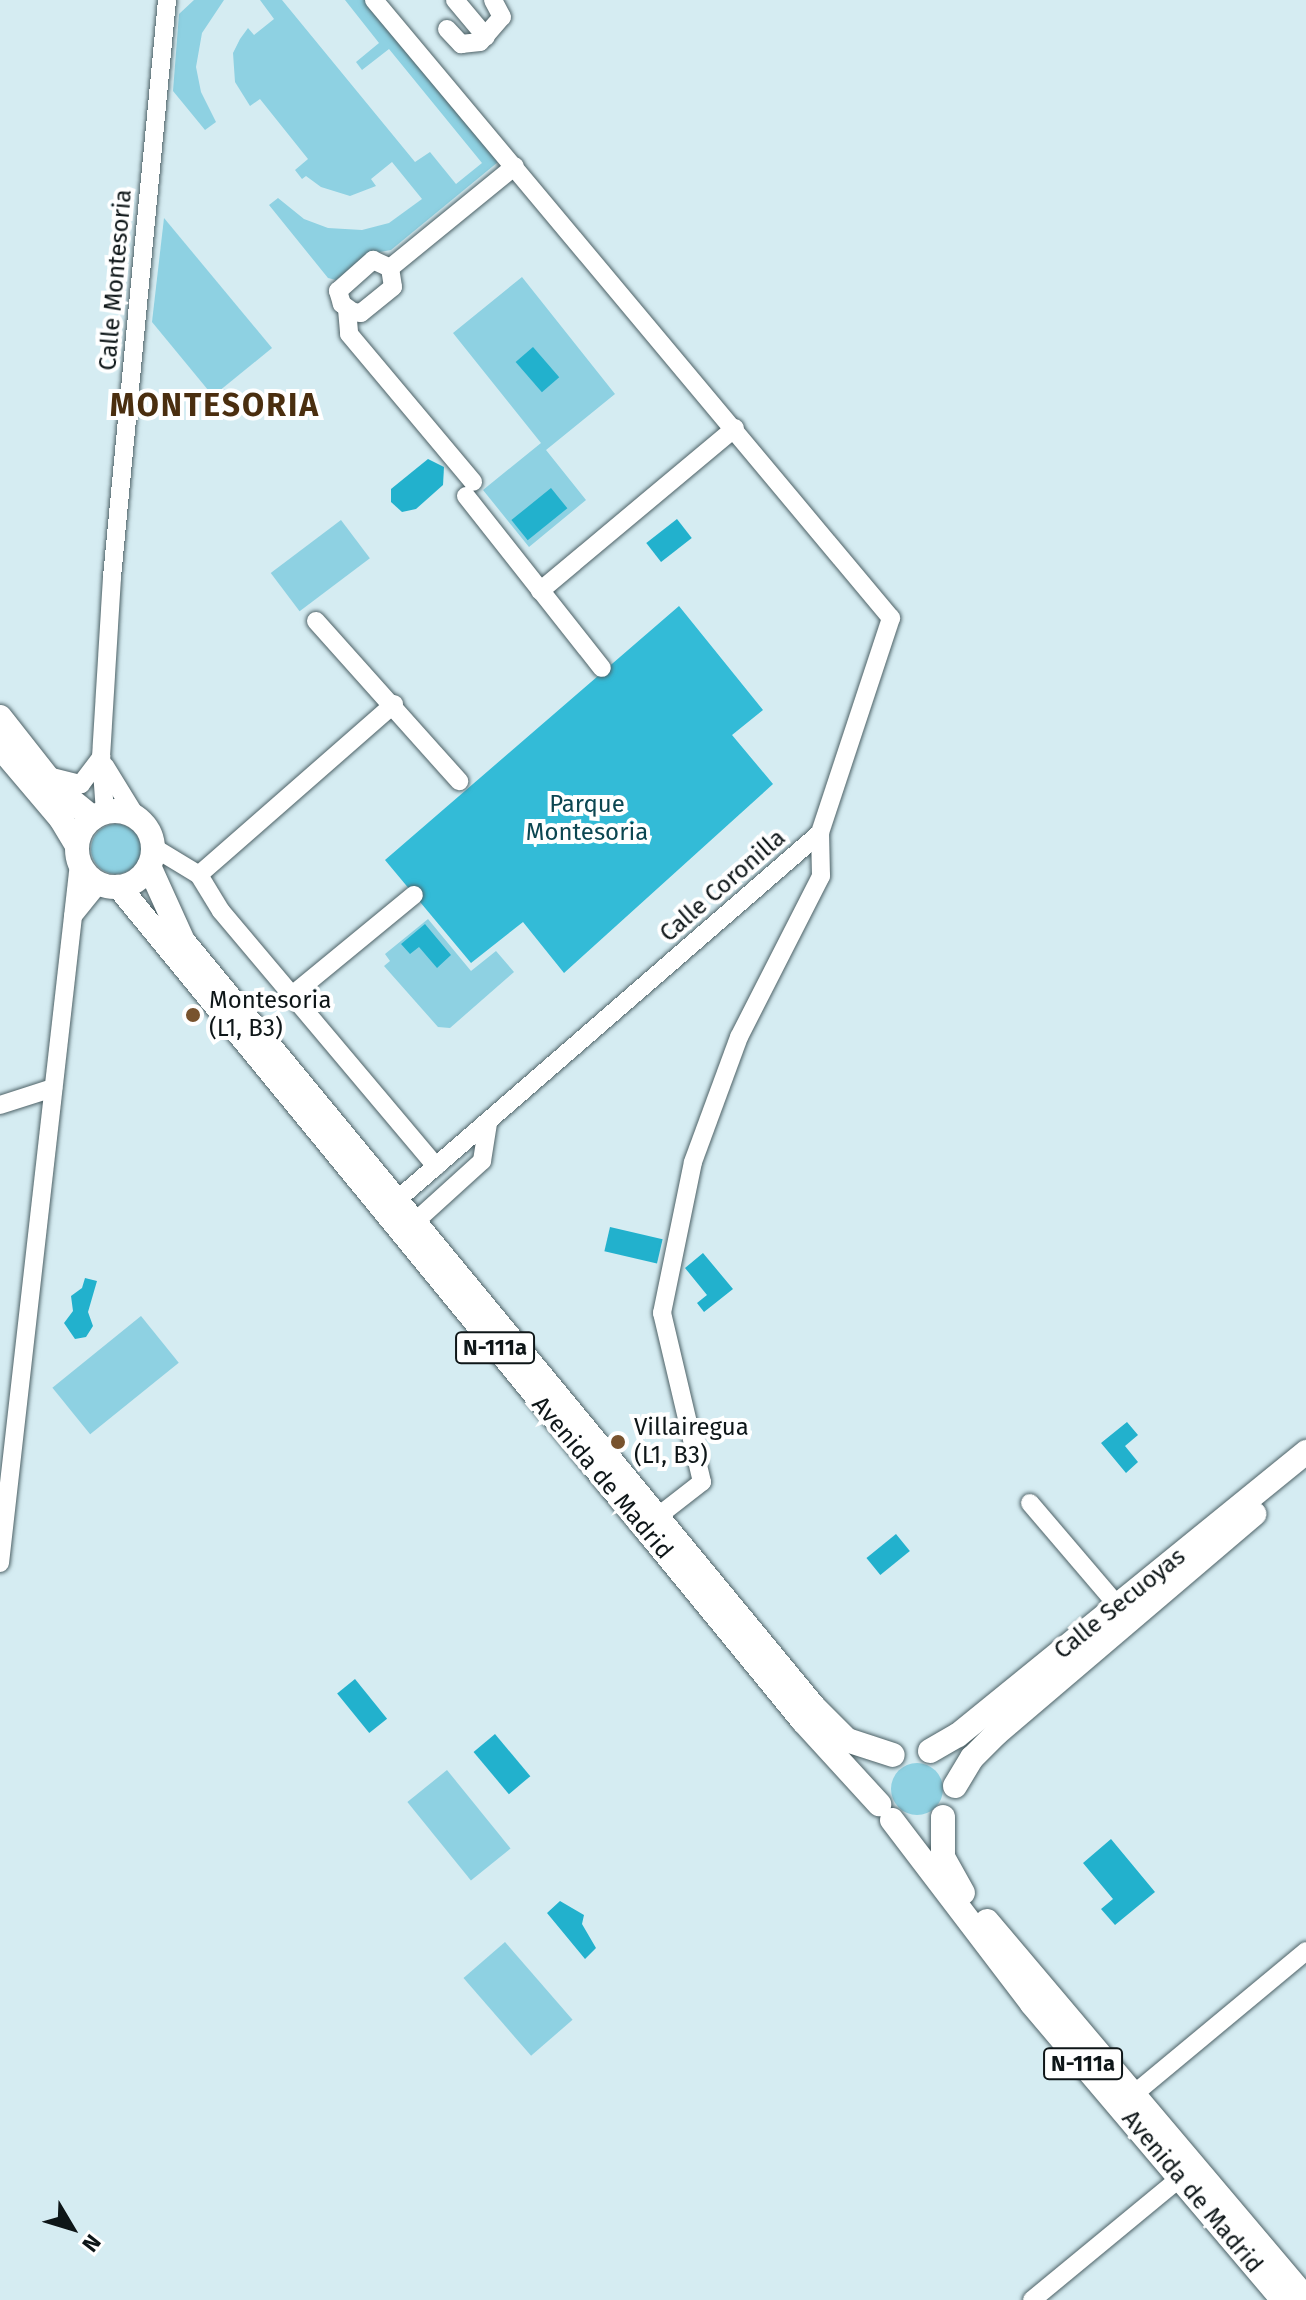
<!DOCTYPE html>
<style>
body{margin:0}
#map{position:relative;width:1306px;height:2300px;overflow:hidden;background:#d5ecf2;font-family:"Fira Sans",sans-serif}
div>[style]{position:absolute}
.green>*{inset:0;background:#8ed1e2;transform-origin:0 0}
.round{border-radius:50%}
.forest>*{inset:0;background:#33bbd7}
.water>*{inset:0;background:#22b1cd;transform-origin:0 0}
.roads{filter:drop-shadow(0 0 2px #4d6166) drop-shadow(0 0 2px #4d6166)}
.minor>*{height:18px;margin:-9px;padding:0 9px;transform-origin:9px;border-radius:9px;background:#fff}
.major>*{height:24px;margin:-12px;padding:0 12px;transform-origin:12px;border-radius:12px;background:#fff}
.major>.ring{margin:-12px;padding:0;box-sizing:content-box;background:none;border:24px solid #fff;border-radius:50%}
.dots>*{width:22px;height:22px;translate:-50% -50%;box-sizing:border-box;border:4px solid #fff;border-radius:50%}
span{translate:-50% -50%;white-space:nowrap;text-align:center;line-height:1.15;-webkit-text-stroke:8px #fff;paint-order:stroke}
.shield-label span{padding:2px 6px;background:#fff;border:2px solid;border-radius:6px;-webkit-text-stroke-width:0}
.shield-label{font-size:22px;color:#0e1618;font-weight:700}
.street-label{font-size:24px;color:#0e1618}
.park-label{font-size:24px;color:#0b4651}
.poi-label{font-size:24px;color:#0e1618}
.left{translate:0 -50%;text-align:left}
.district-label{font-size:32px;color:#4a2e0f;font-weight:700;letter-spacing:2px}
.north{position:absolute;left:32px;top:2188px;width:80px;height:80px;-webkit-text-stroke:6px #fff;paint-order:stroke;rotate:128deg;font-size:22px;font-weight:700;line-height:32px;text-align:center;color:#0e1618}
.north::after{content:'';display:block;margin:auto;width:28px;height:36px;background:#0e1618;clip-path:polygon(50% 0,100% 100%,50% 72%,0 100%)}
</style>
<div id="map">
<div class="green">
<i style="clip-path:polygon(194px 0,224px 0,202px 33px,196px 67px,201px 92px,216px 122px,205px 130px,173px 91px,179px 14px)"></i>
<i style="clip-path:polygon(260px 0,282px 0,415px 162px,430px 152px,456px 184px,482px 163px,389px 49px,362px 70px,356px 62px,379px 43px,345px 0,369px 0,498px 162px,391px 250px,374px 253px,336px 280px,328px 278px,269px 205px,278px 198px,304px 219px,328px 228px,362px 230px,389px 223px,422px 199px,392px 162px,371px 179px,376px 186px,350px 196px,321px 187px,306px 176px,302px 179px,295px 170px,308px 159px,260px 99px,250px 106px,235px 82px,233px 53px,240px 39px,248px 28px,254px 35px,274px 19px)"></i>
<i style="clip-path:polygon(164px 218px,272px 348px,213px 396px,152px 322px)"></i>
<i style="clip-path:polygon(522px 277px,615px 394px,546px 450px,586px 500px,529px 547px,483px 490px,541px 443px,453px 333px)"></i>
<i style="left:341px;top:520px;width:48px;height:88px;rotate:53deg"></i>
<i class="round" style="left:91px;top:824px;width:50px;height:50px"></i>
<i style="clip-path:polygon(428px 919px,471px 971px,496px 951px,514px 972px,450px 1028px,438px 1027px,384px 966px,390px 961px,385px 954px)"></i>
<i style="left:141px;top:1316px;width:60px;height:114px;rotate:51deg"></i>
<i class="round" style="left:891px;top:1763px;width:52px;height:52px"></i>
<i style="left:447px;top:1770px;width:101px;height:51px;rotate:51deg"></i>
<i style="left:505px;top:1942px;width:103px;height:55px;rotate:49deg"></i>
</div>
<div class="forest">
<i style="clip-path:polygon(679px 606px,763px 710px,732px 735px,773px 784px,564px 973px,523px 922px,471px 963px,385px 860px)"></i>
</div>
<div class="water">
<i style="left:533px;top:347px;width:40px;height:23px;rotate:49deg"></i>
<i style="clip-path:polygon(428px 459px,444px 467px,443px 485px,416px 509px,402px 512px,391px 502px,391px 489px)"></i>
<i style="left:551px;top:488px;width:26px;height:51px;rotate:51deg"></i>
<i style="left:677px;top:519px;width:24px;height:39px;rotate:52deg"></i>
<i style="clip-path:polygon(425px 924px,451px 955px,437px 968px,419px 947px,410px 954px,401px 944px)"></i>
<i style="left:610px;top:1227px;width:54px;height:25px;rotate:13deg"></i>
<i style="clip-path:polygon(703px 1253px,733px 1289px,704px 1312px,697px 1303px,707px 1295px,685px 1268px)"></i>
<i style="clip-path:polygon(85px 1278px,97px 1281px,88px 1312px,93px 1326px,86px 1337px,75px 1339px,64px 1323px,73px 1311px,71px 1296px,82px 1288px)"></i>
<i style="clip-path:polygon(1127px 1422px,1138px 1435px,1125px 1446px,1138px 1462px,1126px 1473px,1101px 1443px)"></i>
<i style="left:896px;top:1534px;width:22px;height:38px;rotate:51deg"></i>
<i style="left:355px;top:1679px;width:51px;height:23px;rotate:51deg"></i>
<i style="left:495px;top:1734px;width:55px;height:28px;rotate:50deg"></i>
<i style="clip-path:polygon(1111px 1839px,1155px 1892px,1115px 1925px,1101px 1909px,1113px 1899px,1083px 1863px)"></i>
<i style="clip-path:polygon(560px 1901px,584px 1915px,582px 1924px,596px 1948px,585px 1959px,547px 1913px)"></i>
</div>
<div class="roads">
<div class="minor">
<i style="left:374px;top:0;width:806px;rotate:50.09deg"></i>
<i style="left:891px;top:618px;width:226px;rotate:108.3deg"></i>
<i style="left:820px;top:833px;width:559px;rotate:139.06deg"></i>
<i style="left:455px;top:0;width:48px;rotate:50deg"></i>
<i style="left:447px;top:29px;width:21px;rotate:47deg"></i>
<i style="left:461px;top:44px;width:19px;rotate:-6deg"></i>
<i style="left:480px;top:42px;width:33px;rotate:-49deg"></i>
<i style="left:502px;top:17px;width:19px;rotate:-118deg"></i>
<i style="left:373px;top:260px;width:19px;rotate:25deg"></i>
<i style="left:390px;top:268px;width:19px;rotate:81deg"></i>
<i style="left:393px;top:287px;width:41px;rotate:140.9deg"></i>
<i style="left:361px;top:313px;width:8px;rotate:-173deg"></i>
<i style="left:353px;top:312px;width:14px;rotate:-144deg"></i>
<i style="left:342px;top:304px;width:14px;rotate:-107deg"></i>
<i style="left:338px;top:291px;width:47px;rotate:-41.5deg"></i>
<i style="left:390px;top:268px;width:161px;rotate:-39.2deg"></i>
<i style="left:347px;top:309px;width:25px;rotate:85deg"></i>
<i style="left:349px;top:334px;width:193px;rotate:50deg"></i>
<i style="left:466px;top:496px;width:219px;rotate:51.7deg"></i>
<i style="left:540px;top:591px;width:254px;rotate:-39.9deg"></i>
<i style="left:316px;top:621px;width:215px;rotate:48.2deg"></i>
<i style="left:394px;top:704px;width:259px;rotate:138.8deg"></i>
<i style="left:199px;top:875px;width:42px;rotate:58.6deg"></i>
<i style="left:221px;top:911px;width:334px;rotate:49.9deg"></i>
<i style="left:105px;top:766px;width:61px;rotate:58.4deg"></i>
<i style="left:48px;top:776px;width:34px;rotate:14deg"></i>
<i style="left:81px;top:784px;width:34px;rotate:-53deg"></i>
<i style="left:105px;top:812px;width:55px;rotate:-94.2deg"></i>
<i style="left:101px;top:757px;width:180px;rotate:-86.5deg"></i>
<i style="left:112px;top:577px;width:580px;rotate:-84.55deg"></i>
<i style="left:153px;top:847px;width:54px;rotate:31.3deg"></i>
<i style="left:73px;top:916px;width:41px;rotate:-50.9deg"></i>
<i style="left:291px;top:996px;width:159px;rotate:-39.4deg"></i>
<i style="left:0;top:1105px;width:56px;rotate:-17.8deg"></i>
<i style="left:417px;top:1220px;width:88px;rotate:-42.2deg"></i>
<i style="left:482px;top:1161px;width:38px;rotate:-81deg"></i>
<i style="left:1030px;top:1503px;width:135px;rotate:49.5deg"></i>
<i style="left:657px;top:1517px;width:57px;rotate:-37.9deg"></i>
<i style="left:702px;top:1482px;width:174px;rotate:-103.3deg"></i>
<i style="left:662px;top:1313px;width:154px;rotate:-78.4deg"></i>
<i style="left:693px;top:1162px;width:133px;rotate:-69.8deg"></i>
<i style="left:739px;top:1037px;width:181px;rotate:-63deg"></i>
<i style="left:821px;top:876px;width:43px;rotate:-91.3deg"></i>
<i style="left:0;top:1563px;width:704px;rotate:-83.56deg"></i>
<i style="left:1134px;top:2094px;width:224px;rotate:-39.7deg"></i>
<i style="left:1032px;top:2300px;width:192px;rotate:-39.5deg"></i>
</div>
<div class="major">
<i style="left:0;top:717px;width:89px;rotate:51.8deg"></i>
<i style="left:55px;top:787px;width:49px;rotate:39.2deg"></i>
<i style="left:0;top:747px;width:94px;rotate:49.7deg"></i>
<i style="left:61px;top:819px;width:31px;rotate:59deg"></i>
<i class="ring" style="left:77px;top:811px;width:52px;height:52px"></i>
<i style="left:149px;top:866px;width:82px;rotate:65.6deg"></i>
<i style="left:183px;top:941px;width:992px;rotate:50.52deg"></i>
<i style="left:814px;top:1707px;width:47px;rotate:45deg"></i>
<i style="left:847px;top:1740px;width:48px;rotate:18.1deg"></i>
<i style="left:119px;top:887px;width:1079px;rotate:50.64deg"></i>
<i style="left:803px;top:1721px;width:113px;rotate:47.5deg"></i>
<i style="left:930px;top:1751px;width:32px;rotate:-30deg"></i>
<i style="left:958px;top:1735px;width:449px;rotate:-39.1deg"></i>
<i style="left:955px;top:1786px;width:33px;rotate:-59deg"></i>
<i style="left:972px;top:1758px;width:35px;rotate:-45deg"></i>
<i style="left:997px;top:1733px;width:338px;rotate:-40.4deg"></i>
<i style="left:943px;top:1817px;width:40px;rotate:90deg"></i>
<i style="left:943px;top:1857px;width:41px;rotate:60.9deg"></i>
<i style="left:892px;top:1820px;width:231px;rotate:52.7deg"></i>
<i style="left:1032px;top:2004px;width:388px;rotate:49.7deg"></i>
<i style="left:987px;top:1921px;width:494px;rotate:49.8deg"></i>
</div>
</div>
<div class="dots">
<i style="left:193px;top:1015px;background:#78532e"></i>
<i style="left:618px;top:1442px;background:#78532e"></i>
</div>
<div class="shield-label">
<span style="left:495px;top:1348px">N-111a</span>
<span style="left:1083px;top:2064px">N-111a</span>
</div>
<div class="street-label">
<span style="left:116px;top:280px;rotate:-85deg">Calle Montesoria</span>
<span style="left:723px;top:886px;rotate:-41deg">Calle Coronilla</span>
<span style="left:602px;top:1478px;rotate:50deg">Avenida de Madrid</span>
<span style="left:1120px;top:1604px;rotate:-39deg">Calle Secuoyas</span>
<span style="left:1192px;top:2192px;rotate:50deg">Avenida de Madrid</span>
</div>
<div class="park-label">
<span style="left:587px;top:819px">Parque<br>Montesoria</span>
</div>
<div class="poi-label">
<span class="left" style="left:209px;top:1015px">Montesoria<br>(L1, B3)</span>
<span class="left" style="left:634px;top:1442px">Villairegua<br>(L1, B3)</span>
</div>
<div class="district-label">
<span style="left:215px;top:405px">MONTESORIA</span>
</div>
<div class="north">N</div>
</div>
